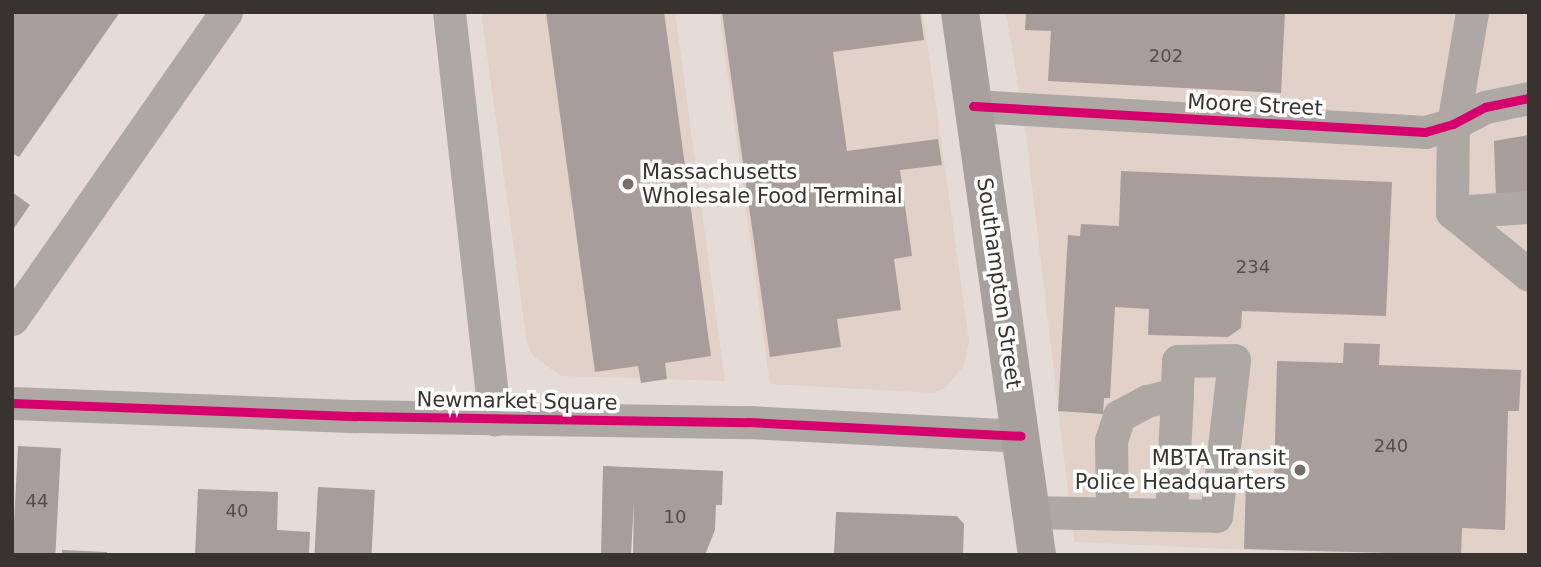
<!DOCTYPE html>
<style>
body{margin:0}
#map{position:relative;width:1541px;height:567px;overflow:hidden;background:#e5dcd8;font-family:"DejaVu Sans",sans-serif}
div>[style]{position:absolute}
.built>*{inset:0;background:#e2d1c8}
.building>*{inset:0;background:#a89d9a;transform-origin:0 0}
.minor>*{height:33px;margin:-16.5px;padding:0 16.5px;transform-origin:16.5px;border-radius:16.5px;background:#aea8a4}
.major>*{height:38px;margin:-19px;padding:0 19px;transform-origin:19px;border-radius:19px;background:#a8a09c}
.cycleway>*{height:9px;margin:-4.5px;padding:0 4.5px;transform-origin:4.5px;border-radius:4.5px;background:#d6006c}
.dots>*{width:19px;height:19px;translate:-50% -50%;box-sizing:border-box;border:4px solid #fff;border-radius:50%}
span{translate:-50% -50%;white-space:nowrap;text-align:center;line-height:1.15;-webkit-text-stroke:7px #fff;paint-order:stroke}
.number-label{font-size:18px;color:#554e4a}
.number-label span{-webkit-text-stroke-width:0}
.street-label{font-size:21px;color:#39332f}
.poi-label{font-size:21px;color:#39332f}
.left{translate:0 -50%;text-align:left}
.right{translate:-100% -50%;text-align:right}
.frame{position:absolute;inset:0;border:14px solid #39332f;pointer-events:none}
</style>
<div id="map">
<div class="built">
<i style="clip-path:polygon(481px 12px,675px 12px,725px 381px,561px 376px,533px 356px,527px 343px)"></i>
<i style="clip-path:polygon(719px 12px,923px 12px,969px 340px,964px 366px,945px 388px,933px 393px,770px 384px)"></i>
<i style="clip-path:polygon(1006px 12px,1529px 12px,1529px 555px,1358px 555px,1074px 542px,1026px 135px)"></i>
</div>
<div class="building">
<i style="clip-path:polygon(12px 12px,120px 12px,19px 157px,12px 153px)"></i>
<i style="clip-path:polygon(546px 12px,664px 12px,711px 356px,665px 363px,667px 379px,641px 383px,638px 366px,595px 372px)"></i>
<i style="clip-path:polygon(722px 12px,920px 12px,924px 40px,833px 52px,847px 151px,938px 139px,942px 165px,900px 170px,912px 256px,894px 259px,901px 310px,837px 319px,841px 347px,770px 357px)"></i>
<i style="clip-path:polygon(1026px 12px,1285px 12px,1281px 93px,1048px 81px,1051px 31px,1025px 30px)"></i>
<i style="clip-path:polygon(1529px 135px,1529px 197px,1496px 199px,1494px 141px)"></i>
<i style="clip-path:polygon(1121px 171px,1392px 182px,1386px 316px,1242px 311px,1241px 328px,1228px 337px,1148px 335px,1149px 309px,1115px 307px,1110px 398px,1104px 398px,1103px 414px,1058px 411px,1068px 235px,1080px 236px,1081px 224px,1119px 226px)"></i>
<i style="clip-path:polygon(12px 192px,30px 205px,12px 231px)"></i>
<i style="clip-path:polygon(1344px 343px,1380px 344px,1379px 365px,1521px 370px,1519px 411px,1508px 411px,1505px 530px,1462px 528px,1461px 555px,1244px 549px,1246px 481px,1274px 482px,1277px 361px,1343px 363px)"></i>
<i style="left:18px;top:446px;width:43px;height:109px;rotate:3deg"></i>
<i style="clip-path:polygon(603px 466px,723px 471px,722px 505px,716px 505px,715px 530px,705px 555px,633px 555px,634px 501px,631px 555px,601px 555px)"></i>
<i style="left:318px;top:487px;width:57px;height:68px;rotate:3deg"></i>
<i style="clip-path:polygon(198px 489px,278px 492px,277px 530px,310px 532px,309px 555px,195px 555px)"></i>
<i style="clip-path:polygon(836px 512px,957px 516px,964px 524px,963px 555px,834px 555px)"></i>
<i style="clip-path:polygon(62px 550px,107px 552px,107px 555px,62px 555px)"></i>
</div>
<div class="minor">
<i style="left:449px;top:12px;width:410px;rotate:83.6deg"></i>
<i style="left:1472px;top:12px;width:114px;rotate:99.6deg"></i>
<i style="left:1453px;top:124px;width:88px;rotate:90.7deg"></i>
<i style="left:1452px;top:212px;width:99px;rotate:39.3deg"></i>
<i style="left:973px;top:106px;width:453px;rotate:3.3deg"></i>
<i style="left:1425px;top:132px;width:29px;rotate:-16deg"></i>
<i style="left:1453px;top:124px;width:36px;rotate:-28deg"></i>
<i style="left:1485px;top:107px;width:45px;rotate:-11.6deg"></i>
<i style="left:1452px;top:212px;width:77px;rotate:-3.7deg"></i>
<i style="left:12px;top:319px;width:374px;rotate:-55.1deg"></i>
<i style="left:12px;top:403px;width:344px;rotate:2.2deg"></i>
<i style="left:356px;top:416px;width:392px;rotate:0.9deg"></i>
<i style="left:748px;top:422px;width:273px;rotate:2.9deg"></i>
<i style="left:1031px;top:512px;width:185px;rotate:1.2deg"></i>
<i style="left:1216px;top:516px;width:157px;rotate:-83.4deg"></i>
<i style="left:1234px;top:360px;width:56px;rotate:179deg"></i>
<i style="left:1178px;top:361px;width:33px;rotate:92deg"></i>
<i style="left:1177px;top:394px;width:31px;rotate:167deg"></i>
<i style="left:1147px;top:401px;width:32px;rotate:152deg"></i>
<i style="left:1119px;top:416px;width:25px;rotate:108deg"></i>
<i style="left:1111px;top:440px;width:71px;rotate:89.2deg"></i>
<i style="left:1171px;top:514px;width:120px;rotate:-87.1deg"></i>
</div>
<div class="major">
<i style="left:960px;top:12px;width:548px;rotate:81.93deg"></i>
</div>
<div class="cycleway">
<i style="left:973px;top:106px;width:453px;rotate:3.3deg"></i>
<i style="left:1425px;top:132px;width:29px;rotate:-16deg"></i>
<i style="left:1453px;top:124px;width:36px;rotate:-28deg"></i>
<i style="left:1485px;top:107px;width:45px;rotate:-11.6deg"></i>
<i style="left:12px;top:403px;width:344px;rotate:2.2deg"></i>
<i style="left:356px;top:416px;width:392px;rotate:0.9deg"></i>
<i style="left:748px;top:422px;width:273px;rotate:2.9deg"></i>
</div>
<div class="dots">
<i style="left:628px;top:184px;background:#756e6a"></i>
<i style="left:1300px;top:470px;background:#756e6a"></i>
</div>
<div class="number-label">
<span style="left:1166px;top:56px">202</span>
<span style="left:1253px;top:267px">234</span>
<span style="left:1391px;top:446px">240</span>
<span style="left:37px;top:501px">44</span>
<span style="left:237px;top:511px">40</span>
<span style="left:675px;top:517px">10</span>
</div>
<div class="street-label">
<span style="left:1255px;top:105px;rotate:3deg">Moore Street</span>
<span style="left:999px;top:283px;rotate:82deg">Southampton Street</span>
<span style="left:517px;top:401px;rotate:1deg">Newmarket Square</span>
</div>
<div class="poi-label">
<span class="left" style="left:642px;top:184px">Massachusetts<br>Wholesale Food Terminal</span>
<span class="right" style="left:1286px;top:470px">MBTA Transit<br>Police Headquarters</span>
</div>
<div class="frame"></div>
</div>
